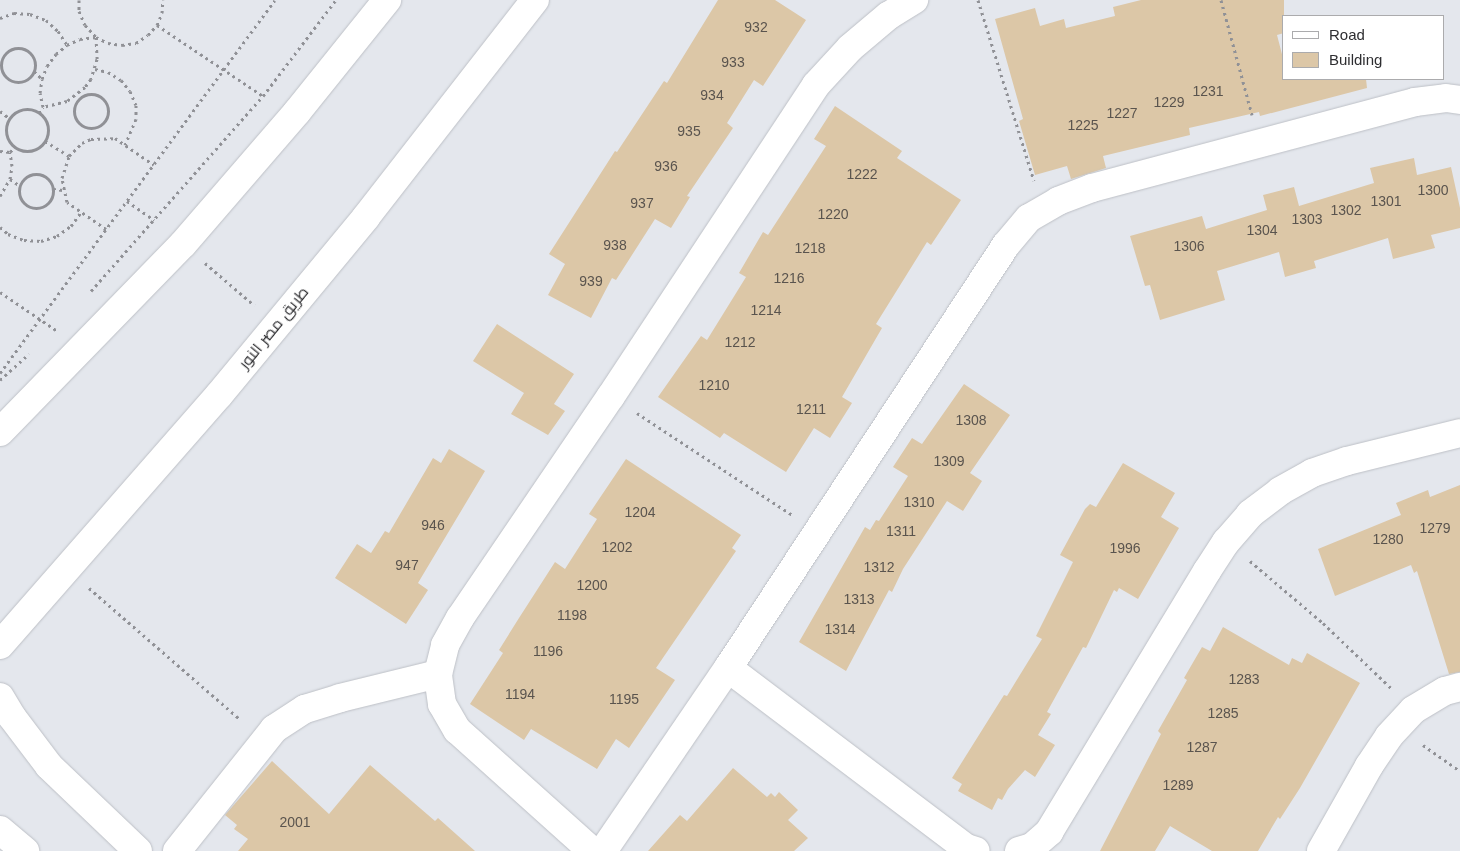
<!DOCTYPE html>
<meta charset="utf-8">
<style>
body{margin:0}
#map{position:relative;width:1460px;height:851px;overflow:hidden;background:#e4e7ed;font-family:Arial,Cairo,sans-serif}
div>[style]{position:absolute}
.building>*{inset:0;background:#dcc7a7}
.path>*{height:3px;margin-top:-1.5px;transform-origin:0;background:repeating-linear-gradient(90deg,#909196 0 2.5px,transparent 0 6.5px)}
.path>.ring{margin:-1.5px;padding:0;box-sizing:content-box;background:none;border:3px solid #909196;border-radius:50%}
.roads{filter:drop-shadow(0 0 1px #bdc0c6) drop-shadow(0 0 1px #bdc0c6)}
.minor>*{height:28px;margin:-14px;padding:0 14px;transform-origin:14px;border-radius:14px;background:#fff}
span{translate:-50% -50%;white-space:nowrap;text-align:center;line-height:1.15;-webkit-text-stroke:5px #fff;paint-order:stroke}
.number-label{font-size:14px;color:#5a544e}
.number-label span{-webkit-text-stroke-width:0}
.street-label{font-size:16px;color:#2e2e31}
.legend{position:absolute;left:1282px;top:15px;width:162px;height:65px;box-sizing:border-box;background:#fff;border:1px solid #ababad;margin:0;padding:6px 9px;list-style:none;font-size:15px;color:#2e2e31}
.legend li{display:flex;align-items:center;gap:10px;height:25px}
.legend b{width:25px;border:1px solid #ababad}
</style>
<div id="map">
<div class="building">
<i style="clip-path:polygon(718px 0,775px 0,806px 20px,763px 86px,754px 80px,727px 123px,733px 128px,687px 196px,690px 197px,671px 228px,655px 219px,616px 280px,612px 278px,591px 318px,548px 295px,565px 264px,549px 254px,615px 151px,617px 152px,664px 81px,667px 83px)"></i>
<i style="clip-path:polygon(1141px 0,1284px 0,1284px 33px,1277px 35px,1284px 62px,1284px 79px,1366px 79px,1367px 88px,1260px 116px,1259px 112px,1189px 128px,1190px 135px,1103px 156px,1106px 168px,1071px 179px,1067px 166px,1035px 175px,1019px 121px,1023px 119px,995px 19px,1035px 8px,1040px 26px,1064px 19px,1066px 28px,1115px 16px,1113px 7px)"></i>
<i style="clip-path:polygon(835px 106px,902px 151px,897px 158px,961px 200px,931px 245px,927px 242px,876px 324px,882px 328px,842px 397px,852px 403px,830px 438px,814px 428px,786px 472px,724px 433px,720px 438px,658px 397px,701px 336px,707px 340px,746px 277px,739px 273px,763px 232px,768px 235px,826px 146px,814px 139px)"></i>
<i style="clip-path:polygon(1414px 158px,1417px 175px,1451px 167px,1460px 208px,1460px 228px,1431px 235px,1435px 248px,1393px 259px,1388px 238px,1314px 261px,1316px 268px,1285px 277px,1279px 252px,1217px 271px,1225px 300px,1160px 320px,1150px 285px,1145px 286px,1130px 236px,1202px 216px,1206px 229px,1267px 210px,1263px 195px,1294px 187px,1299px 206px,1374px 183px,1370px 168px)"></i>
<i style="clip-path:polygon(497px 324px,574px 374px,554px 404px,565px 411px,548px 435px,511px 414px,524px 393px,473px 361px)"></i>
<i style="clip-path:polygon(964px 384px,1010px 415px,970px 473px,982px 481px,963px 511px,947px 501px,903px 569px,892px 592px,889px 590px,846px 671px,799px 642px,865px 527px,870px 530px,876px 520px,879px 521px,908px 476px,893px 467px,912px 438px,922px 444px)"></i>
<i style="clip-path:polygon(449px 449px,485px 471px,418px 583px,428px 590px,406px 624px,335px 578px,357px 544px,371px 553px,385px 531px,389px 533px,433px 458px,441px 463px)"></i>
<i style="clip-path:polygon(626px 459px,741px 535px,732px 548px,736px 551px,656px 668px,675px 680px,629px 748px,616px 739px,597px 769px,531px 729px,524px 740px,470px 704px,503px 653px,499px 650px,519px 618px,555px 562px,565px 569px,597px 519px,589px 514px)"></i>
<i style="clip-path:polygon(1123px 463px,1175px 493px,1161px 517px,1179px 528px,1138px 599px,1119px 588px,1117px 592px,1114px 590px,1086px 648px,1083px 647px,1047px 712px,1051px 714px,1038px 735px,1055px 745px,1035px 777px,1025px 770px,1008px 789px,1002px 800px,998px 798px,992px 810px,958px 791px,962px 784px,952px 778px,1004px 695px,1007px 696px,1042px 639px,1036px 636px,1073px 562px,1060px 555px,1085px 509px,1090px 504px,1096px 507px)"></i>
<i style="clip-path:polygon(1460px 485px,1460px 672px,1449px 674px,1417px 571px,1414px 573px,1411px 565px,1335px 596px,1318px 549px,1401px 515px,1396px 503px,1428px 490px,1430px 497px)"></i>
<i style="clip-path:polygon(1223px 627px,1289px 665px,1292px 658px,1302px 663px,1307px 653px,1360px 683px,1300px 788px,1280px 819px,1278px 817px,1258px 851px,1212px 851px,1170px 826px,1155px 851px,1100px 851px,1161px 734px,1158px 731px,1187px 680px,1184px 678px,1202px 647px,1210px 651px)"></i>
<i style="clip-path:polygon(272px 761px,329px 814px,370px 765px,435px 821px,438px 818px,475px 851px,238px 851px,248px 839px,234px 829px,237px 825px,225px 815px)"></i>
<i style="clip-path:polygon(733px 768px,767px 797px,771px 793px,775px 797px,779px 792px,798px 810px,788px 820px,808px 838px,794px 851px,648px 851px,680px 815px,687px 821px)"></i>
</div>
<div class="path">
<i style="left:79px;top:0;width:11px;rotate:90deg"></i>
<i style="left:79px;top:11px;width:15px;rotate:67deg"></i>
<i style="left:85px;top:25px;width:16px;rotate:47deg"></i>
<i style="left:96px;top:37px;width:13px;rotate:27deg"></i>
<i style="left:108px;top:43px;width:14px;rotate:8deg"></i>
<i style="left:122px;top:45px;width:14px;rotate:-8deg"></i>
<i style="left:136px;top:43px;width:14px;rotate:-34deg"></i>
<i style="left:148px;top:35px;width:13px;rotate:-48deg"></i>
<i style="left:157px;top:25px;width:13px;rotate:-67deg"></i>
<i style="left:162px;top:13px;width:13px;rotate:-86deg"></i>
<i style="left:978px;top:0;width:189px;rotate:72.8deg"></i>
<i style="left:1221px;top:0;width:119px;rotate:74.9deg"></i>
<i style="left:0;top:18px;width:15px;rotate:-20deg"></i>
<i style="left:14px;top:13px;width:16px;rotate:4deg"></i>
<i style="left:30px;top:14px;width:17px;rotate:21deg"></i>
<i style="left:46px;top:20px;width:16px;rotate:43deg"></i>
<i style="left:58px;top:31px;width:17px;rotate:57deg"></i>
<i style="left:157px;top:25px;width:128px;rotate:33.8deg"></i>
<i class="ring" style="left:1px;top:48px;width:31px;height:31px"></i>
<i style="left:95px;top:69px;width:13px;rotate:13deg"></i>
<i style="left:108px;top:72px;width:15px;rotate:32deg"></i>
<i style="left:121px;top:80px;width:14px;rotate:51deg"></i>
<i style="left:130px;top:91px;width:15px;rotate:67deg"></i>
<i style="left:136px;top:105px;width:14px;rotate:90deg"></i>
<i style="left:136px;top:119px;width:28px;rotate:113deg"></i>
<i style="left:34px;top:71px;width:11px;rotate:45deg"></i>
<i class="ring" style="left:74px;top:94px;width:31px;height:31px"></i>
<i class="ring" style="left:6px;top:109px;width:39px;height:39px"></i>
<i style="left:0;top:111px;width:11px;rotate:38deg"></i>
<i style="left:39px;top:113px;width:7px;rotate:-56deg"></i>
<i style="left:43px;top:107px;width:14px;rotate:-102deg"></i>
<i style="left:40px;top:93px;width:14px;rotate:-82deg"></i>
<i style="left:42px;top:79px;width:14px;rotate:-69deg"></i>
<i style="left:47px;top:66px;width:15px;rotate:-53deg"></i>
<i style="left:56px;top:54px;width:14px;rotate:-39deg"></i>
<i style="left:67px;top:45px;width:14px;rotate:-25deg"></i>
<i style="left:80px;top:39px;width:16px;rotate:-7deg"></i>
<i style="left:96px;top:37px;width:22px;rotate:87deg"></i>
<i style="left:97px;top:59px;width:21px;rotate:107deg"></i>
<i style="left:91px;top:79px;width:10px;rotate:127deg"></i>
<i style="left:85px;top:87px;width:23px;rotate:142deg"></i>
<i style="left:67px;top:101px;width:25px;rotate:166deg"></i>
<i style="left:45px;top:141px;width:28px;rotate:32deg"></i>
<i style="left:0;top:151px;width:10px;rotate:6deg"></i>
<i style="left:10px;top:152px;width:7px;rotate:-45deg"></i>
<i class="ring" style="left:19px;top:174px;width:31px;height:31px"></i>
<i style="left:10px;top:179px;width:11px;rotate:34deg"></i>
<i style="left:53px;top:189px;width:10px;rotate:6deg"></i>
<i style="left:0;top:196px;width:20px;rotate:-60deg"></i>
<i style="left:10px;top:179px;width:13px;rotate:-81deg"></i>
<i style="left:12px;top:166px;width:14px;rotate:-98deg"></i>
<i style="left:127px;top:201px;width:33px;rotate:35deg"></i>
<i style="left:0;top:227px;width:11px;rotate:41deg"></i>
<i style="left:8px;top:234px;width:17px;rotate:21deg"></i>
<i style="left:24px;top:240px;width:17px;rotate:3deg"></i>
<i style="left:41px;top:241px;width:17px;rotate:-17deg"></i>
<i style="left:57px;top:236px;width:17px;rotate:-36deg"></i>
<i style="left:71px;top:226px;width:17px;rotate:-54deg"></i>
<i style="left:106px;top:229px;width:47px;rotate:-145.3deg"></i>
<i style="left:67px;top:202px;width:25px;rotate:-102deg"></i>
<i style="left:62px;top:178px;width:23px;rotate:-72deg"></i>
<i style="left:69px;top:156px;width:18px;rotate:-45deg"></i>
<i style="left:82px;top:143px;width:10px;rotate:-24deg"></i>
<i style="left:91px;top:139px;width:24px;rotate:-2deg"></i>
<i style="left:115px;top:138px;width:47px;rotate:34.7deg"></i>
<i style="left:205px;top:263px;width:65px;rotate:40.6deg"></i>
<i style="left:91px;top:291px;width:260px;rotate:-48.6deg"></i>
<i style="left:263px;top:96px;width:121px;rotate:-52.8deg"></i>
<i style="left:0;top:292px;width:68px;rotate:34.2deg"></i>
<i style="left:0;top:373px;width:463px;rotate:-53.6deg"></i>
<i style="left:0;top:380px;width:39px;rotate:-42deg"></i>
<i style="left:637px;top:413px;width:186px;rotate:33.3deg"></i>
<i style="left:1250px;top:561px;width:96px;rotate:40.3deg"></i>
<i style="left:1323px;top:623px;width:95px;rotate:43.7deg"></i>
<i style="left:89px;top:588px;width:201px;rotate:41deg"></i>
<i style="left:1423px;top:745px;width:45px;rotate:35.1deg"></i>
</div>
<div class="roads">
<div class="minor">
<i style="left:0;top:432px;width:262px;rotate:-45.8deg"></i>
<i style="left:183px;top:244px;width:174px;rotate:-49.2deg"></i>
<i style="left:297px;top:112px;width:144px;rotate:-51.2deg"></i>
<i style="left:0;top:645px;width:332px;rotate:-48.8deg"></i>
<i style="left:219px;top:395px;width:231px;rotate:-50.4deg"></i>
<i style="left:366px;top:217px;width:275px;rotate:-52.1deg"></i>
<i style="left:728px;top:668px;width:298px;rotate:37.1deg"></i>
<i style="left:966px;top:848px;width:10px;rotate:17deg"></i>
<i style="left:0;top:697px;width:23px;rotate:59deg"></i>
<i style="left:12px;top:717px;width:61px;rotate:52.9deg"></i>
<i style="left:49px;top:766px;width:123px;rotate:43.7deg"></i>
<i style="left:0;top:830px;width:33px;rotate:40deg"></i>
<i style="left:177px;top:851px;width:156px;rotate:-51.5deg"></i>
<i style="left:274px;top:729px;width:37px;rotate:-33deg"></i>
<i style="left:305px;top:709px;width:37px;rotate:-17deg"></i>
<i style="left:340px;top:698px;width:101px;rotate:-13.8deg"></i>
<i style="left:592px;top:851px;width:181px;rotate:-138.1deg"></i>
<i style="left:457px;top:730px;width:30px;rotate:-120deg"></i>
<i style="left:442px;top:704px;width:30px;rotate:-98deg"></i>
<i style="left:438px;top:674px;width:30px;rotate:-76deg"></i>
<i style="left:445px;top:645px;width:31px;rotate:-61deg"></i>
<i style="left:460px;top:618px;width:268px;rotate:-55.8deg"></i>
<i style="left:611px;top:396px;width:372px;rotate:-56.6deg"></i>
<i style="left:816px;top:85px;width:50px;rotate:-47.4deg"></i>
<i style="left:850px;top:48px;width:50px;rotate:-40.1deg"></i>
<i style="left:888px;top:16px;width:31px;rotate:-32deg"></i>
<i style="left:603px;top:851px;width:222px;rotate:-55.7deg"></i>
<i style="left:728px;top:668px;width:506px;rotate:-56.69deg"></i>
<i style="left:1006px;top:245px;width:35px;rotate:-50deg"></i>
<i style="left:1029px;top:218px;width:34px;rotate:-30deg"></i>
<i style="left:1058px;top:201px;width:36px;rotate:-21deg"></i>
<i style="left:1092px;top:188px;width:334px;rotate:-14.9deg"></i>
<i style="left:1415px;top:102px;width:31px;rotate:-7deg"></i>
<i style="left:1446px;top:98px;width:14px;rotate:8deg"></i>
<i style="left:1019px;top:851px;width:14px;rotate:-17deg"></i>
<i style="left:1032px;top:847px;width:23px;rotate:-41deg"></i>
<i style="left:1049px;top:832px;width:305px;rotate:-58.8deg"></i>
<i style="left:1207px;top:571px;width:35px;rotate:-57deg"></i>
<i style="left:1226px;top:542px;width:37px;rotate:-49deg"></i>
<i style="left:1250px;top:514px;width:38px;rotate:-37deg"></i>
<i style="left:1280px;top:491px;width:37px;rotate:-29deg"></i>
<i style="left:1312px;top:473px;width:37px;rotate:-19deg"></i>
<i style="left:1347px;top:461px;width:116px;rotate:-13.9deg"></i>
<i style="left:1321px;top:851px;width:98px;rotate:-60.5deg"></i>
<i style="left:1369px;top:766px;width:36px;rotate:-56deg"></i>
<i style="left:1389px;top:736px;width:35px;rotate:-47deg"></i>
<i style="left:1413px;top:710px;width:37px;rotate:-31deg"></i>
<i style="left:1445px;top:691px;width:16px;rotate:-15deg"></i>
</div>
</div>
<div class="number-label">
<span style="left:756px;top:27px">932</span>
<span style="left:733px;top:62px">933</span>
<span style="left:1208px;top:91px">1231</span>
<span style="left:712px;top:95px">934</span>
<span style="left:1169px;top:102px">1229</span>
<span style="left:1122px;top:113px">1227</span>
<span style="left:1083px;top:125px">1225</span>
<span style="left:689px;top:131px">935</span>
<span style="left:666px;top:166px">936</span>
<span style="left:862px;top:174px">1222</span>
<span style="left:1433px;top:190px">1300</span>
<span style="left:1386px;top:201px">1301</span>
<span style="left:642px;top:203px">937</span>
<span style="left:1346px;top:210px">1302</span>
<span style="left:833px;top:214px">1220</span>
<span style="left:1307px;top:219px">1303</span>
<span style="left:1262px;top:230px">1304</span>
<span style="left:615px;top:245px">938</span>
<span style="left:1189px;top:246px">1306</span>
<span style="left:810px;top:248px">1218</span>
<span style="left:789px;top:278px">1216</span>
<span style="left:591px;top:281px">939</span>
<span style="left:766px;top:310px">1214</span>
<span style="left:740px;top:342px">1212</span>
<span style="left:714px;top:385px">1210</span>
<span style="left:811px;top:409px">1211</span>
<span style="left:971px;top:420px">1308</span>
<span style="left:949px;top:461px">1309</span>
<span style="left:919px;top:502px">1310</span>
<span style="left:640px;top:512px">1204</span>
<span style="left:433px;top:525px">946</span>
<span style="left:1435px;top:528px">1279</span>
<span style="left:901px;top:531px">1311</span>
<span style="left:1388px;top:539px">1280</span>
<span style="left:617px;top:547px">1202</span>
<span style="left:1125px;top:548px">1996</span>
<span style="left:407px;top:565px">947</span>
<span style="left:879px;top:567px">1312</span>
<span style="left:592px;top:585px">1200</span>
<span style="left:859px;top:599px">1313</span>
<span style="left:572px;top:615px">1198</span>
<span style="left:840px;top:629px">1314</span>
<span style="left:548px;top:651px">1196</span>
<span style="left:1244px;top:679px">1283</span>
<span style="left:520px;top:694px">1194</span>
<span style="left:624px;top:699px">1195</span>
<span style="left:1223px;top:713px">1285</span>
<span style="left:1202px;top:747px">1287</span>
<span style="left:1178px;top:785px">1289</span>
<span style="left:295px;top:822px">2001</span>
</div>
<div class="street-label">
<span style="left:274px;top:328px;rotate:-51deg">طريق مصر النور</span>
</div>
<ul class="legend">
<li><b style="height:6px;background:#fff"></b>Road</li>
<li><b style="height:14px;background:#dcc7a7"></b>Building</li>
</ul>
</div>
